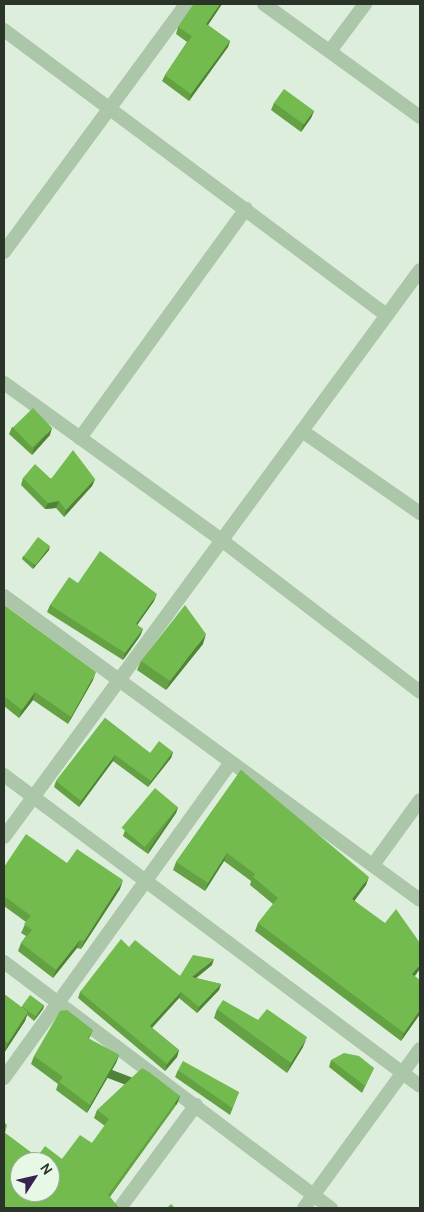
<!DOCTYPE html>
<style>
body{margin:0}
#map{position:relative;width:424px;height:1212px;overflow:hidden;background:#ddefdc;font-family:Cabin,sans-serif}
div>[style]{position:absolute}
.minor>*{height:14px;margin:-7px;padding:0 7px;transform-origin:7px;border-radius:7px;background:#acc6a9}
.wall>*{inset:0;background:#63a143}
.shaded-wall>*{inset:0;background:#508337;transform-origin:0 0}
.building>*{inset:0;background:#73bb4e;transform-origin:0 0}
span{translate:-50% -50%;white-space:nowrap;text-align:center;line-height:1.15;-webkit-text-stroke:4px #e8f8e7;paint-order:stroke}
.frame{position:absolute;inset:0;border:5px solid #2b3428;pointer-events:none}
.north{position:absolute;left:10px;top:1152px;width:50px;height:50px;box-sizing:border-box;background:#e8f8e7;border:1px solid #9caa9b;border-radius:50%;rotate:55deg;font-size:14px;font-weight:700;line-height:20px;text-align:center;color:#2b3428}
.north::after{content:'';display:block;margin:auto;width:18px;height:22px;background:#392152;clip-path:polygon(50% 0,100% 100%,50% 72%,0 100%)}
</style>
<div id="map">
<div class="minor">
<i style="left:264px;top:4px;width:193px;rotate:35.9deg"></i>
<i style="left:4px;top:30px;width:477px;rotate:36.7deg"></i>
<i style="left:330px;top:51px;width:59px;rotate:-53.3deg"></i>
<i style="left:4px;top:252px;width:308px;rotate:-53.7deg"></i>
<i style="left:4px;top:383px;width:266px;rotate:35.8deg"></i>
<i style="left:220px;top:539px;width:252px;rotate:37.4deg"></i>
<i style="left:302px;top:431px;width:144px;rotate:34.8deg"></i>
<i style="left:80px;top:438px;width:283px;rotate:-54.1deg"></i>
<i style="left:4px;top:596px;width:515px;rotate:36.16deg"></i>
<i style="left:4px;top:775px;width:519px;rotate:36.78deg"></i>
<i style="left:4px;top:837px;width:703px;rotate:-53.73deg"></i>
<i style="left:373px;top:865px;width:80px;rotate:-54.1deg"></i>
<i style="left:4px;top:962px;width:409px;rotate:37deg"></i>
<i style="left:4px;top:1078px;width:387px;rotate:-54.3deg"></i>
<i style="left:120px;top:1208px;width:128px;rotate:-53.6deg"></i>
<i style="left:304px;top:1208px;width:197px;rotate:-53.9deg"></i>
</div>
<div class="wall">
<i style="clip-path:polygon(194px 4px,222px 4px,208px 25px,230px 41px,228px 47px,189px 101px,162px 81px,165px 75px,187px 42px,176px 34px,178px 27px)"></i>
<i style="clip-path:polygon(274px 103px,314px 111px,311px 118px,301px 132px,271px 110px)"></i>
<i style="clip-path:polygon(12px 427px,50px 435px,32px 455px,9px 434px)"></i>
<i style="clip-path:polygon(23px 478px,95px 479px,92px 486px,64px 517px,56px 508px,45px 509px,21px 485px)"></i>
<i style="clip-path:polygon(49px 550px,33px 569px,22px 559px,23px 556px)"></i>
<i style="clip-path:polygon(78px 583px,154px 601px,137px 625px,143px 629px,140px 636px,123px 660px,47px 612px,50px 605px)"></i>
<i style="clip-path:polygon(4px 605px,93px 680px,68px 724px,33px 700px,19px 718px,4px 706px)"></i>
<i style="clip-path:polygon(203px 644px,166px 690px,137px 670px,141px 661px)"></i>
<i style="clip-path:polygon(105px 718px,150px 753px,173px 752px,171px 758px,148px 787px,113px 761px,79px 807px,54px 787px,56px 781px)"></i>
<i style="clip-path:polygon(241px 770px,366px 885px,354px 900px,420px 969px,415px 976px,420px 1014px,401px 1041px,255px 931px,258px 923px,273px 904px,250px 885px,251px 881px,224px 861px,205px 891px,173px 870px,176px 862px)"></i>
<i style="clip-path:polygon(178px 807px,176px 813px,148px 854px,123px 836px,125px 830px)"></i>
<i style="clip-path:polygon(67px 863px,120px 889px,81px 949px,77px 948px,53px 978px,18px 951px,21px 943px,26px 936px,21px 933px,26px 922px,4px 906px,4px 867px)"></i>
<i style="clip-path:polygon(129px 947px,180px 976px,212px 965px,196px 978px,221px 984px,219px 990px,197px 1013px,179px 998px,152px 1028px,179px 1050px,177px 1057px,165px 1071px,78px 998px,80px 992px)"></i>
<i style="clip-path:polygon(4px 994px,21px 1007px,44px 1005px,43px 1009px,34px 1021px,27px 1015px,25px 1021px,4px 1053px)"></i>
<i style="clip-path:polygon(217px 1009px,258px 1020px,303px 1047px,287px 1073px,214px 1018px)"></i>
<i style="clip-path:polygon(93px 1030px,89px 1039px,119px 1055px,116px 1063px,87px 1113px,56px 1090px,58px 1084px,31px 1064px,34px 1056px)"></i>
<i style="clip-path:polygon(331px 1060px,374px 1068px,362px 1093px,329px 1067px)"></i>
<i style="clip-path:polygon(178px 1070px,239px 1092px,230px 1115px,175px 1077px)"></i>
<i style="clip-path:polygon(180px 1096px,177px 1104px,110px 1197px,118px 1207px,4px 1208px,5px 1133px,37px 1157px,62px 1159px,92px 1143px,105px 1126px,94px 1118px,97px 1110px)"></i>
</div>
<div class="shaded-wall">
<i style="clip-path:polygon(220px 4px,222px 4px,204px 31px,206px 24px)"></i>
<i style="clip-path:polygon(230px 41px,228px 47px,189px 101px,191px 94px)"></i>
<i style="clip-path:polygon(314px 111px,311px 118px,301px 132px,303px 125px)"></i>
<i style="clip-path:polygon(52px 428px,50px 435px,32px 455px,34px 448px)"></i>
<i style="clip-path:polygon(95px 479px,92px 486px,64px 517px,66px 510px)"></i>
<i style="clip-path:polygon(59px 501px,56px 508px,45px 509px,48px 503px)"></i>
<i style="clip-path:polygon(50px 546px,49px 550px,33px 569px,34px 565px)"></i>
<i style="clip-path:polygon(157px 594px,154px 601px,133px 631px,136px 624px)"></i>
<i style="clip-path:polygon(143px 629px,140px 636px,123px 660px,125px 653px)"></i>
<i style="clip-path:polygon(206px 634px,203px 644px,166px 690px,170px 681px)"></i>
<i style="clip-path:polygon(96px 672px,93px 680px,68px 724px,71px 717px)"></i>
<i style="clip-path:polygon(35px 692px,33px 700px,19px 718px,22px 710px)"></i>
<i style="clip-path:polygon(173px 752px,171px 758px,148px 787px,151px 781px)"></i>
<i style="clip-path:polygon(115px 755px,113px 761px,79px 807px,81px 801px)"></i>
<i style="clip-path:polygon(178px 807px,176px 813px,148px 854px,150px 848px)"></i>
<i style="clip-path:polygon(227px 853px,224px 861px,205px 891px,208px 883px)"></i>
<i style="clip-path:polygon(369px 877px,366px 885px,350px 907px,352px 899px)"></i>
<i style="clip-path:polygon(123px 880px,120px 889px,81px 949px,84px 941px)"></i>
<i style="clip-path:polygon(80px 940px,77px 948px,53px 978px,56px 970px)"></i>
<i style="clip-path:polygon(214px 959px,212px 965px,190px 983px,192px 977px)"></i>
<i style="clip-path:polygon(420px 965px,420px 969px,409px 982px,412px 974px)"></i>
<i style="clip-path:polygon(221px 984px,219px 990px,197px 1013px,199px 1007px)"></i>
<i style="clip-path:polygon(181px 992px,179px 998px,148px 1032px,150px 1026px)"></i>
<i style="clip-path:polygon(44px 1005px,43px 1009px,34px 1021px,36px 1017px)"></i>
<i style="clip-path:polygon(420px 1010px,420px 1014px,401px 1041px,404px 1033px)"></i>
<i style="clip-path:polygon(28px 1012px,25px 1021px,4px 1053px,8px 1043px)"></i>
<i style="clip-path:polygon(307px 1037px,303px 1047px,287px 1073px,291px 1063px)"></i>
<i style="clip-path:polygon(179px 1050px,177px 1057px,165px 1071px,167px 1064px)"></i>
<i style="clip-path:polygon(119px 1055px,116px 1063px,87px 1113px,90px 1105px)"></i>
<i style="left:180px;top:1096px;width:9px;height:122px;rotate:111deg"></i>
</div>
<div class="building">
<i style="clip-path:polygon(194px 4px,220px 4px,206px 24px,230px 41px,191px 94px,165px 75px,192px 36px,178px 27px)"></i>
<i style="left:284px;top:89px;width:37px;height:17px;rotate:36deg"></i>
<i style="left:33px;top:408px;width:28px;height:28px;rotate:46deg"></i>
<i style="clip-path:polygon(73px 450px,95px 479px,66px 510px,59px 501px,48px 503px,23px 478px,35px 464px,51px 479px)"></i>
<i style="left:38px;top:537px;width:15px;height:24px;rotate:37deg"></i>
<i style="clip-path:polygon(100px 551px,157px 594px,136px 624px,143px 629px,125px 653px,50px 605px,69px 577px,78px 583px)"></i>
<i style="clip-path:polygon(4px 605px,96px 672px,71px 717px,35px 692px,22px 710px,4px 696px)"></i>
<i style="clip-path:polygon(185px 605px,206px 634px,170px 681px,141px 661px)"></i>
<i style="clip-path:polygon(105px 718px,150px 753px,159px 741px,173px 752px,151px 781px,115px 755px,81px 801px,56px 781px)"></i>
<i style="clip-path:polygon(241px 770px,369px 877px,352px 899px,385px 923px,396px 909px,420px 943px,420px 965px,412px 974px,420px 980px,420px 1010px,404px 1033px,258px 923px,278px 898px,253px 877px,255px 874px,227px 853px,208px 883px,176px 862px)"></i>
<i style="left:155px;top:788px;width:30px;height:52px;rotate:40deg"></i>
<i style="clip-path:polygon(26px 834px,67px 863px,77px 849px,123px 880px,84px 941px,80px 940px,56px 970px,21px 943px,32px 930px,24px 924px,31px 916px,4px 896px,4px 867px)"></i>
<i style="clip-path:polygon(121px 939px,129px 947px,135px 940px,180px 976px,193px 955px,214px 959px,192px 977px,221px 984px,199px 1007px,181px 992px,150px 1026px,179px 1050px,167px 1064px,80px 992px)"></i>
<i style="clip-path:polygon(4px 994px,28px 1012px,8px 1043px,4px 1040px)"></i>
<i style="left:30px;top:995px;width:17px;height:14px;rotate:36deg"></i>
<i style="clip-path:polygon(223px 1000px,258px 1020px,267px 1009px,307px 1037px,291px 1063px,217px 1009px)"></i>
<i style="clip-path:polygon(67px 1010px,93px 1030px,88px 1038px,119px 1055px,90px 1105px,59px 1082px,63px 1077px,34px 1056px,60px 1011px)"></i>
<i style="clip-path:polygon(344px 1053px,359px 1056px,374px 1068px,365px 1086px,331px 1060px)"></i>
<i style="clip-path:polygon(183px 1061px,239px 1092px,232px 1108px,178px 1070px)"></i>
<i style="clip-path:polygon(evenodd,142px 1068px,149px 1072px,180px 1096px,108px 1195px,118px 1207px,128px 1208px,4px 1208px,4px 1122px,7px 1125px,5px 1133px,37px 1157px,45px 1146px,62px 1159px,80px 1135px,92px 1143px,109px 1119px,97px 1110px,142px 1068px,20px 1162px,50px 1162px,50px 1192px,20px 1192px,20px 1162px)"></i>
<i style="clip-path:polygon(171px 1204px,175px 1208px,167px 1208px)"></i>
</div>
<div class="frame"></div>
<div class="north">N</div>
</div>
